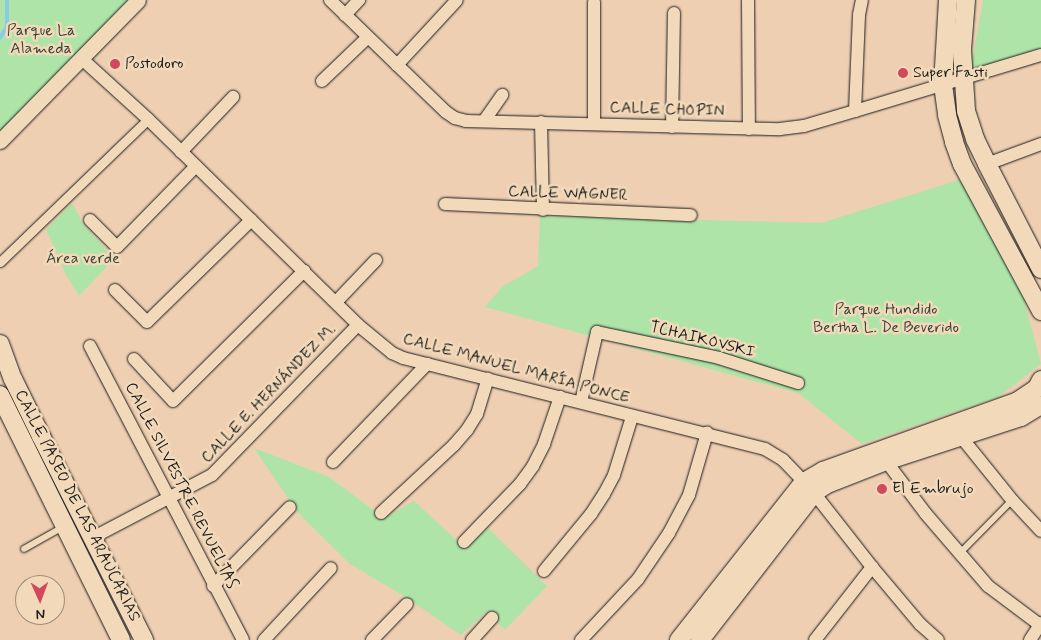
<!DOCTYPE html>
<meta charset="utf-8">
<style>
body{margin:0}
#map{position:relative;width:1041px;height:640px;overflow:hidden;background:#eecfb2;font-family:Mynerve,sans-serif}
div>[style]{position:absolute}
.green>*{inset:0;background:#aee4a7}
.stream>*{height:4px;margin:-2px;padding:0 2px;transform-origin:2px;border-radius:2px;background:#88cce9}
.roads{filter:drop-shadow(0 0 1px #1c1c1c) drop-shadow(0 0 1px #1c1c1c)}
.service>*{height:6px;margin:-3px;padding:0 3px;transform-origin:3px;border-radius:3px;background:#f2d9b9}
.pedestrian>*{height:9px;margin:-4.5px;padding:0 4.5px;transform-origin:4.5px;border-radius:4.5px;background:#f2d9b9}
.minor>*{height:12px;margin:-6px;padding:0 6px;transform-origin:6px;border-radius:6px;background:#f2d9b9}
.tertiary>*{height:15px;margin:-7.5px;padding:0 7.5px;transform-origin:7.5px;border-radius:7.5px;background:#f2d9b9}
.secondary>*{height:18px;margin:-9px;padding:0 9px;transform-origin:9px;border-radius:9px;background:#f2d9b9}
.dots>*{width:14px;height:14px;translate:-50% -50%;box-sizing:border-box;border:2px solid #f2d9b9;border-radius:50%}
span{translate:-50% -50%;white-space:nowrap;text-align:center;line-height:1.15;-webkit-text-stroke:5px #f2d9b9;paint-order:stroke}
.park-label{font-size:16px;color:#394438}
.poi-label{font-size:16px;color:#1c1c1c}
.left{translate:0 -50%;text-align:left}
.street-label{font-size:16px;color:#1c1c1c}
.north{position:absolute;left:15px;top:575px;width:50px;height:50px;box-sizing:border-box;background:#f2d9b9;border:1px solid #9c8d7a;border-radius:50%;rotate:178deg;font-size:14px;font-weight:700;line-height:20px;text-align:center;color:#1c1c1c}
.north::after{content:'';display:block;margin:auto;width:18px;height:22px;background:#d1495b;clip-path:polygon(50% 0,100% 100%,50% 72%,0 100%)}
</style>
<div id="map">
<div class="green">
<i style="clip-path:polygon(0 0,130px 0,0 139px)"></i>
<i style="clip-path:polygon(983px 0,1041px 0,1041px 56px,970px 73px)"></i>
<i style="clip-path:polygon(962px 179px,1018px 276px,1041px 364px,998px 397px,862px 444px,798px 393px,485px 307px,502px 287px,538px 266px,540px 216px,821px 223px)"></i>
<i style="clip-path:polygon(72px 203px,82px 222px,114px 259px,79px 296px,66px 275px,46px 229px)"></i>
<i style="clip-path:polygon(254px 448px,329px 477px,384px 518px,414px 501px,465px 548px,488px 528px,547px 586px,505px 630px,486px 612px,461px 635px,407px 598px,350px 564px,298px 513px)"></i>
</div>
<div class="stream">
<i style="left:0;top:38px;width:13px;rotate:-58deg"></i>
<i style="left:7px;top:27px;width:27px;rotate:-90deg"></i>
</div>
<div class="roads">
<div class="service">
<i style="left:24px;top:549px;width:45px;rotate:-29.4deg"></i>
<i style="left:959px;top:554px;width:76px;rotate:-45.5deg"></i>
</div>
<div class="pedestrian">
<i style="left:0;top:262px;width:206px;rotate:-44deg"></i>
</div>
<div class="minor">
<i style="left:330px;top:0;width:161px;rotate:44deg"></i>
<i style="left:446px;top:112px;width:11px;rotate:34deg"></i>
<i style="left:455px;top:118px;width:11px;rotate:15deg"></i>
<i style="left:466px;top:121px;width:314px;rotate:1.5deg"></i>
<i style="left:780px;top:129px;width:24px;rotate:-7deg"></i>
<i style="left:804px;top:126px;width:53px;rotate:-16.4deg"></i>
<i style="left:855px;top:111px;width:194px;rotate:-16.8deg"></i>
<i style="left:748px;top:0;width:129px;rotate:89.6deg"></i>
<i style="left:594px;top:2px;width:122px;rotate:90deg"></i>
<i style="left:345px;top:15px;width:21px;rotate:-47deg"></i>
<i style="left:82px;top:59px;width:89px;rotate:42.3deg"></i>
<i style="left:148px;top:119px;width:294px;rotate:44.4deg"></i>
<i style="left:358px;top:325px;width:44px;rotate:39.5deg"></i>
<i style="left:392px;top:353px;width:12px;rotate:24deg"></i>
<i style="left:403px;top:358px;width:373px;rotate:14.1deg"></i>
<i style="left:765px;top:449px;width:21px;rotate:31deg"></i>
<i style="left:783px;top:460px;width:30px;rotate:46deg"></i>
<i style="left:397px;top:65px;width:88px;rotate:-47.3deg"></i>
<i style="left:322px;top:81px;width:62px;rotate:-43.7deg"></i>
<i style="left:855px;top:111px;width:96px;rotate:-87.6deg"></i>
<i style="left:859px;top:15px;width:15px;rotate:-79deg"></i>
<i style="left:484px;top:121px;width:32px;rotate:-55deg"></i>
<i style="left:541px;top:122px;width:88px;rotate:88.7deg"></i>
<i style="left:672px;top:127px;width:114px;rotate:-89deg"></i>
<i style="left:181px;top:152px;width:76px;rotate:-46.6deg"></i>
<i style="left:987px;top:164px;width:58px;rotate:-20.3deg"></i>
<i style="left:445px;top:204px;width:246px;rotate:2.6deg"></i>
<i style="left:90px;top:220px;width:38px;rotate:45deg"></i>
<i style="left:117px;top:247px;width:113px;rotate:-45.7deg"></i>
<i style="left:115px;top:290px;width:45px;rotate:45deg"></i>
<i style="left:147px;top:322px;width:146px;rotate:-44.4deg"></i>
<i style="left:336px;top:302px;width:58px;rotate:-46.4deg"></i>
<i style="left:90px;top:346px;width:331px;rotate:62.5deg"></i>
<i style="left:134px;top:359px;width:57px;rotate:47.1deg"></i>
<i style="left:173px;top:401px;width:185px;rotate:-44.8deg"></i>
<i style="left:581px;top:402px;width:72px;rotate:-77.1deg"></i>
<i style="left:597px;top:332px;width:125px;rotate:12deg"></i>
<i style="left:719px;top:358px;width:83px;rotate:17.6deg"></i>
<i style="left:962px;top:438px;width:80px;rotate:51.1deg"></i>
<i style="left:1012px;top:500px;width:42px;rotate:46.9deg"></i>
<i style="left:886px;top:461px;width:66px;rotate:53deg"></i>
<i style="left:926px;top:514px;width:95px;rotate:49.3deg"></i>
<i style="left:988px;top:586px;width:65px;rotate:36.9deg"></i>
<i style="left:333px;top:462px;width:136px;rotate:-46.2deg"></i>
<i style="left:814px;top:493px;width:94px;rotate:51.9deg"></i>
<i style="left:872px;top:567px;width:75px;rotate:49.9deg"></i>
<i style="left:920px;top:624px;width:24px;rotate:42deg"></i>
<i style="left:381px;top:513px;width:100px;rotate:-43deg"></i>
<i style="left:454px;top:445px;width:20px;rotate:-49deg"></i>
<i style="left:467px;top:430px;width:19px;rotate:-58deg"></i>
<i style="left:477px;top:414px;width:37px;rotate:-73deg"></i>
<i style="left:94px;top:537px;width:133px;rotate:-27.7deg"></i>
<i style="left:212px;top:475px;width:209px;rotate:-45.8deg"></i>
<i style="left:464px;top:542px;width:81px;rotate:-46deg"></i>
<i style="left:520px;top:484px;width:22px;rotate:-54deg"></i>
<i style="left:533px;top:466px;width:25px;rotate:-63deg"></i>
<i style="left:544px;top:444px;width:50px;rotate:-71.2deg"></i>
<i style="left:544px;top:571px;width:74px;rotate:-50.5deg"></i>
<i style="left:591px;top:514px;width:24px;rotate:-57deg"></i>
<i style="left:604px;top:494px;width:21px;rotate:-62deg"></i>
<i style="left:614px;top:475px;width:61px;rotate:-72.8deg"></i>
<i style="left:213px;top:586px;width:110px;rotate:-45.7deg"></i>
<i style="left:264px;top:640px;width:98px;rotate:-47.1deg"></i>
<i style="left:372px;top:640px;width:50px;rotate:-45.8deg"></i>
<i style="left:472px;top:640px;width:30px;rotate:-48deg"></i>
<i style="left:581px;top:640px;width:83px;rotate:-46.9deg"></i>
<i style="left:638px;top:579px;width:55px;rotate:-56deg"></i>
<i style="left:669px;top:533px;width:43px;rotate:-62.2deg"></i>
<i style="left:689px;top:495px;width:65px;rotate:-73.8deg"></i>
<i style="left:815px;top:640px;width:93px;rotate:-52deg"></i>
<i style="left:1030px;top:640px;width:20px;rotate:-57deg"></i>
</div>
<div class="tertiary">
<i style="left:0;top:141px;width:197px;rotate:-45.6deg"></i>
</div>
<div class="secondary">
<i style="left:948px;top:0;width:85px;rotate:93.4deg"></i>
<i style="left:943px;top:85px;width:30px;rotate:82deg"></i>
<i style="left:947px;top:115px;width:28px;rotate:75deg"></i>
<i style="left:954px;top:142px;width:23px;rotate:70deg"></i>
<i style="left:962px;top:164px;width:167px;rotate:61.7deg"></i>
<i style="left:966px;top:0;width:50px;rotate:94.6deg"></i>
<i style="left:962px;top:50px;width:61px;rotate:86.2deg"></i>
<i style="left:966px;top:111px;width:29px;rotate:72deg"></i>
<i style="left:975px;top:139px;width:28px;rotate:64deg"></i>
<i style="left:987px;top:164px;width:118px;rotate:62.8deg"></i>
<i style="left:0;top:344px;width:37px;rotate:70deg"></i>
<i style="left:13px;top:379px;width:64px;rotate:63.8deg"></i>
<i style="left:41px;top:436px;width:229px;rotate:63.2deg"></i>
<i style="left:0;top:395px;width:273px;rotate:63.7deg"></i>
<i style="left:679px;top:640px;width:201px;rotate:-51.7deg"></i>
<i style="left:804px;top:482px;width:22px;rotate:-30deg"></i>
<i style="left:823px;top:471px;width:207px;rotate:-19.7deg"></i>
<i style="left:1018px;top:401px;width:23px;rotate:-34deg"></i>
<i style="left:1037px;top:388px;width:9px;rotate:-63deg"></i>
<i style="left:700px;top:640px;width:186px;rotate:-52.2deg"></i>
<i style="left:814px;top:493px;width:16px;rotate:-35deg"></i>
<i style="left:827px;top:484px;width:63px;rotate:-21.3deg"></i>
<i style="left:886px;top:461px;width:142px;rotate:-18.1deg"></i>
<i style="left:1021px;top:417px;width:23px;rotate:-31deg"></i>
</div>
</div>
<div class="dots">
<i style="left:115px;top:64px;background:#d1495b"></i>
<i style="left:903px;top:73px;background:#d1495b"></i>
<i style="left:882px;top:489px;background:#d1495b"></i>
</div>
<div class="park-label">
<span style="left:41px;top:40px">Parque La<br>Alameda</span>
<span style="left:83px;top:259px">Área verde</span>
<span style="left:886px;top:319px">Parque Hundido<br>Bertha L. De Beverido</span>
</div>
<div class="poi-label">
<span class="left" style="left:125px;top:64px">Postodoro</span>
<span class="left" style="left:913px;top:73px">Super Fasti</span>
<span class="left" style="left:892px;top:489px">El Embrujo</span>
</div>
<div class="street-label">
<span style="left:667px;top:110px;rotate:2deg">CALLE CHOPIN</span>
<span style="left:568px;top:194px;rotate:2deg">CALLE WAGNER</span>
<span style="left:702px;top:340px;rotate:14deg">TCHAIKOVSKI</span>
<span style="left:516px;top:369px;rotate:15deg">CALLE MANUEL MARÍA PONCE</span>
<span style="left:269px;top:394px;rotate:-46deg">CALLE E. HERNÁNDEZ M.</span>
<span style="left:181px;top:486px;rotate:63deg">CALLE SILVESTRE REVUELTAS</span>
<span style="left:77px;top:506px;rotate:63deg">CALLE PASEO DE LAS ARAUCARIAS</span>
</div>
<div class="north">N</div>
</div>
